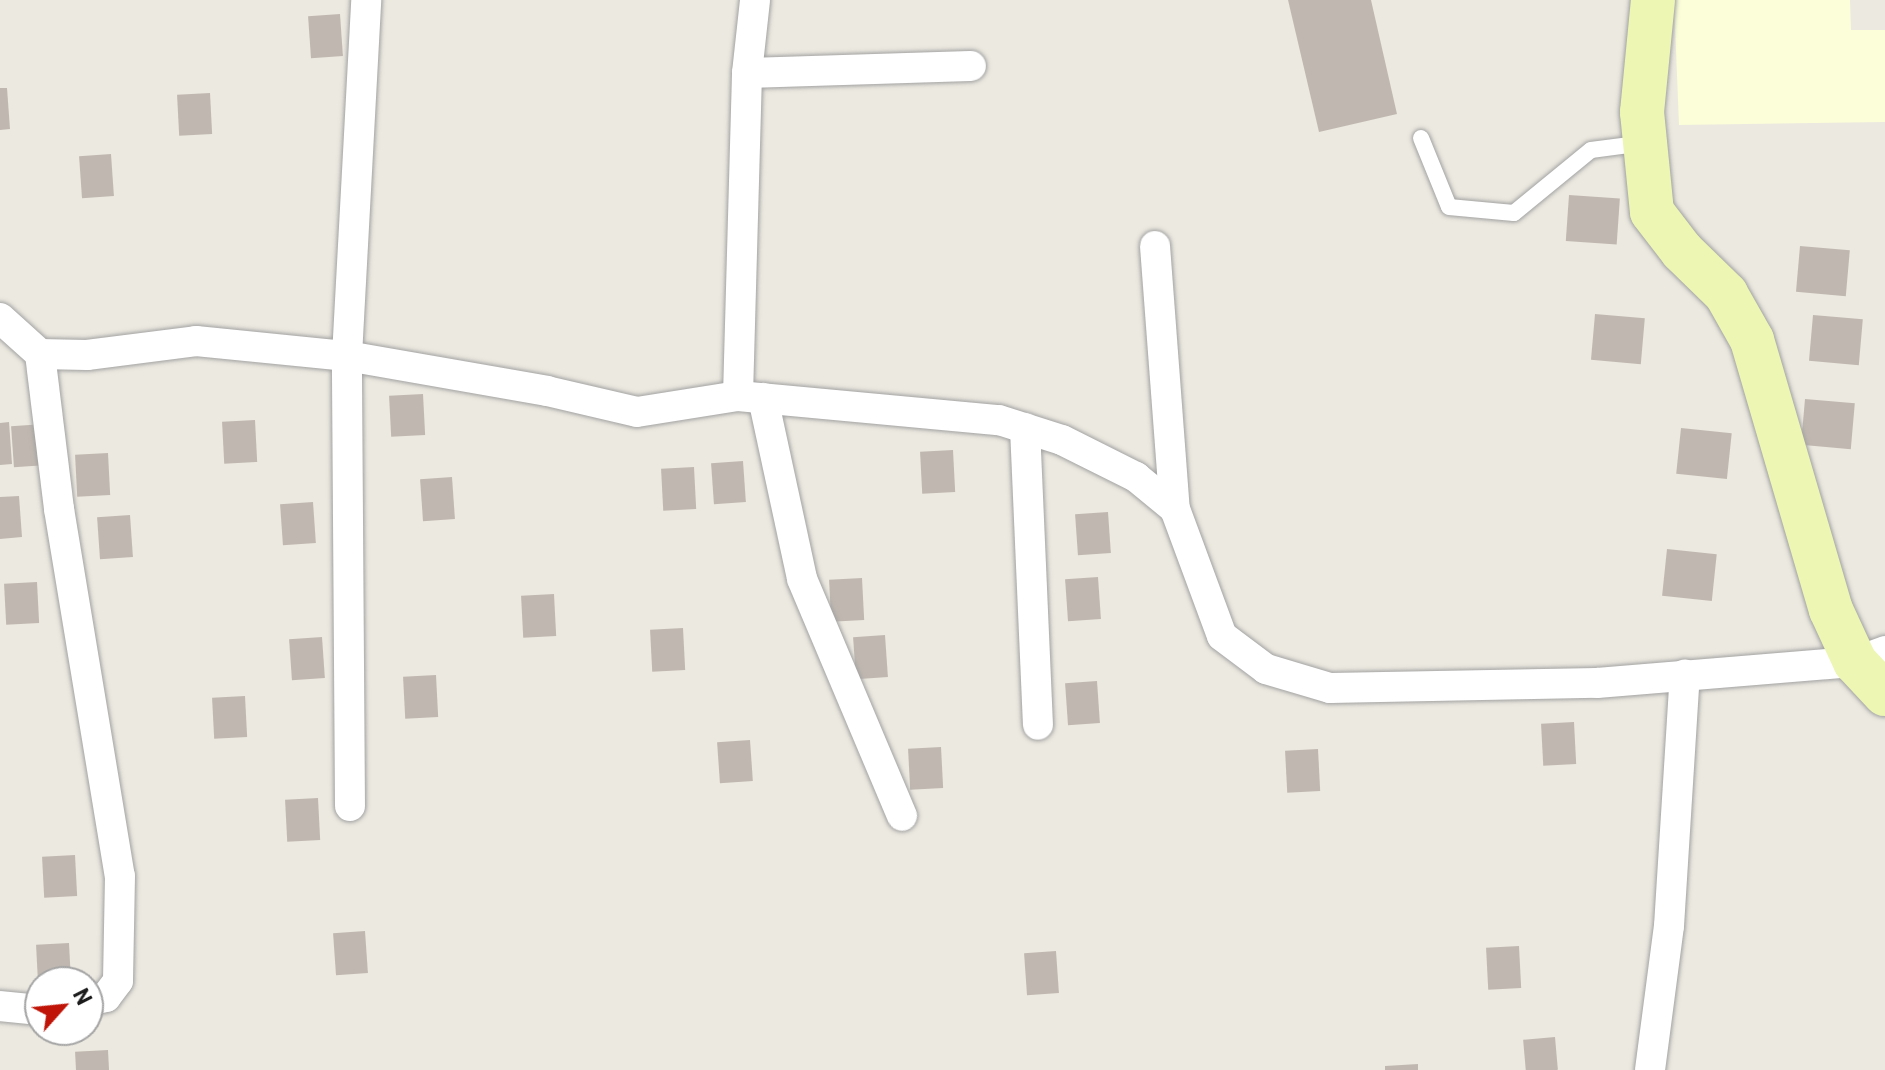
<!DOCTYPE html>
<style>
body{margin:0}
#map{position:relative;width:1885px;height:1070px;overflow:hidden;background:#ece9e0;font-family:Barlow,sans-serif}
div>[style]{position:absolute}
.education>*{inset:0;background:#fbfed8}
.building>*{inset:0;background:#c0b8b0;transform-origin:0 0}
.roads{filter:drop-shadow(0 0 2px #a2a2a2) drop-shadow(0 0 2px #a2a2a2)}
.lane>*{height:16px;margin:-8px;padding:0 8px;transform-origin:8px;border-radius:8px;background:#fff}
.street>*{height:30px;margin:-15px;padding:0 15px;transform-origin:15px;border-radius:15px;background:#fff}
.secondary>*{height:44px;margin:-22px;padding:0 22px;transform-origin:22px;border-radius:22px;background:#eef6b4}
span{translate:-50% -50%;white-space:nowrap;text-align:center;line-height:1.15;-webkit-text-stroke:6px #fff;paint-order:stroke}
.north{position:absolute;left:24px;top:966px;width:80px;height:80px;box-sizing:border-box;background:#fff;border:2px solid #a4a4a4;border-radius:50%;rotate:63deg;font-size:22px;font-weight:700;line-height:32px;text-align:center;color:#1b1b1b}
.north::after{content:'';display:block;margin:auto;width:28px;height:36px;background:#bf1407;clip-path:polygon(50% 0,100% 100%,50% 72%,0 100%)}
</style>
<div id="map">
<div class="education">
<i style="clip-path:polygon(1674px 0,1850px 0,1851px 30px,1885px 30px,1885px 122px,1679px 125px)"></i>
</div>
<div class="building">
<i style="clip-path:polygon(1288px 0,1371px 0,1397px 114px,1319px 132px)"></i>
<i style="left:340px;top:14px;width:42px;height:32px;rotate:86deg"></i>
<i style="clip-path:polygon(0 88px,7px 88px,10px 129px,0 130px)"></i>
<i style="left:210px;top:93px;width:41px;height:33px;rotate:87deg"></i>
<i style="left:111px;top:154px;width:42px;height:32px;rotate:86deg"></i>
<i style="left:1569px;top:195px;width:51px;height:46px;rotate:4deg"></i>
<i style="left:1800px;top:246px;width:50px;height:46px;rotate:5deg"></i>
<i style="left:1595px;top:314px;width:50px;height:46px;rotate:5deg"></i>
<i style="left:1813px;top:315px;width:50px;height:46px;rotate:5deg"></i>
<i style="left:423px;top:394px;width:41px;height:34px;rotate:87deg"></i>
<i style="left:1805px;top:399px;width:50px;height:46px;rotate:5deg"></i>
<i style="left:255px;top:420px;width:42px;height:33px;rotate:87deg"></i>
<i style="clip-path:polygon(9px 422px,12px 464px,0 465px,0 423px)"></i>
<i style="left:44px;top:424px;width:41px;height:33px;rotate:86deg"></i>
<i style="left:1681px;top:428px;width:51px;height:46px;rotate:6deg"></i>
<i style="left:953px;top:450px;width:42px;height:33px;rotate:87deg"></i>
<i style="left:108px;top:453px;width:42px;height:33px;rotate:87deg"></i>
<i style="left:743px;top:461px;width:41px;height:32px;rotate:86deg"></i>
<i style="left:694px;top:467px;width:42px;height:33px;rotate:87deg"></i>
<i style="left:452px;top:477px;width:42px;height:32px;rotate:86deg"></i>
<i style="clip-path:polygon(19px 496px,22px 537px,0 539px,0 497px)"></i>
<i style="left:313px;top:502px;width:41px;height:33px;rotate:86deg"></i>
<i style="left:1108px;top:512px;width:41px;height:33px;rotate:86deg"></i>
<i style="left:130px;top:515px;width:42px;height:33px;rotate:86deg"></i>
<i style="left:1667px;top:549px;width:50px;height:47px;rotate:6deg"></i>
<i style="left:1098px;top:577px;width:42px;height:33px;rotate:86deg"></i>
<i style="left:862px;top:578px;width:42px;height:33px;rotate:87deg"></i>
<i style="left:37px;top:582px;width:41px;height:33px;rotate:87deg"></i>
<i style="left:554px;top:594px;width:42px;height:33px;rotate:87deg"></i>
<i style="left:683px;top:628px;width:42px;height:33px;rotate:87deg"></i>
<i style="left:885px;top:635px;width:42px;height:32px;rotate:86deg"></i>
<i style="left:322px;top:637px;width:41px;height:33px;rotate:86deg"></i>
<i style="left:436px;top:675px;width:42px;height:33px;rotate:87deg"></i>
<i style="left:1097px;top:681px;width:42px;height:32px;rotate:86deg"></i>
<i style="left:245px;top:696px;width:41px;height:33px;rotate:87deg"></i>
<i style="left:1574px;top:722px;width:42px;height:33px;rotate:87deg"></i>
<i style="left:750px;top:740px;width:41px;height:33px;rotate:86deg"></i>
<i style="left:941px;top:747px;width:41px;height:33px;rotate:87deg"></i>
<i style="left:1318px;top:749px;width:42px;height:33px;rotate:87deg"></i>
<i style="left:318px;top:798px;width:42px;height:33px;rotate:87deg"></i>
<i style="left:75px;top:855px;width:41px;height:33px;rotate:87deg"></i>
<i style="left:365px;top:931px;width:42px;height:32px;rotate:86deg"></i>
<i style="left:69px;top:943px;width:39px;height:33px;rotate:87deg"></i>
<i style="left:1519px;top:946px;width:42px;height:33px;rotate:87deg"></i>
<i style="left:1056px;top:951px;width:42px;height:32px;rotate:86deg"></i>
<i style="left:1555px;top:1037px;width:33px;height:32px;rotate:85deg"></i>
<i style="left:108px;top:1050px;width:20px;height:33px;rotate:87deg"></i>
<i style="clip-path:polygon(1418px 1064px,1418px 1070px,1385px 1070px,1385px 1066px)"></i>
</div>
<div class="roads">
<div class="lane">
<i style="left:1421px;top:138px;width:74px;rotate:67.9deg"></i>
<i style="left:1449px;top:207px;width:65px;rotate:5.3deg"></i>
<i style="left:1514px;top:213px;width:99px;rotate:-39.3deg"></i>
<i style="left:1591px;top:150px;width:53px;rotate:-7.5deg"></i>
</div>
<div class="street">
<i style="left:747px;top:73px;width:224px;rotate:-1.8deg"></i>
<i style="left:1155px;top:246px;width:264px;rotate:85.7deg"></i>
<i style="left:0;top:318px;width:54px;rotate:42deg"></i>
<i style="left:40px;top:354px;width:47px;rotate:1.2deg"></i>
<i style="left:87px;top:355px;width:110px;rotate:-7.3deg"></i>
<i style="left:196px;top:341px;width:152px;rotate:5.7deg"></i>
<i style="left:347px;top:356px;width:203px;rotate:9.9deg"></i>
<i style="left:547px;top:391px;width:92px;rotate:13.1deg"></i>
<i style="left:637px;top:412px;width:102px;rotate:-9deg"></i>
<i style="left:738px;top:396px;width:262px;rotate:5.3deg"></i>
<i style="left:999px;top:420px;width:66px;rotate:17.6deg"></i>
<i style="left:1062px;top:440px;width:83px;rotate:26.6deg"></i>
<i style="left:1136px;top:477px;width:50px;rotate:39.4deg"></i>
<i style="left:1175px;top:509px;width:135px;rotate:69.7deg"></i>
<i style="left:1222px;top:636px;width:55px;rotate:36.9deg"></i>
<i style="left:1266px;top:669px;width:67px;rotate:16.5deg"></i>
<i style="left:1330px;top:688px;width:267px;rotate:-1.1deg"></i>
<i style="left:1597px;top:683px;width:259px;rotate:-4.7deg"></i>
<i style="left:1855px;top:662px;width:32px;rotate:-20deg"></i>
<i style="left:40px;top:354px;width:156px;rotate:83deg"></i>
<i style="left:59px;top:509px;width:372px;rotate:80.6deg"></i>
<i style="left:120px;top:876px;width:105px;rotate:91.1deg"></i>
<i style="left:118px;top:981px;width:20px;rotate:127deg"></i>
<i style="left:106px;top:997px;width:18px;rotate:167deg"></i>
<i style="left:738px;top:396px;width:323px;rotate:-88.4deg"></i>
<i style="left:747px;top:73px;width:73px;rotate:-83.7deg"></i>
<i style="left:763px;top:398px;width:185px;rotate:77.8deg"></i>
<i style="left:802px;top:579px;width:257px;rotate:67.1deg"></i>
<i style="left:1025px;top:428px;width:297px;rotate:87.5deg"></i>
<i style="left:350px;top:806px;width:450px;rotate:-90.4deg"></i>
<i style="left:347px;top:356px;width:357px;rotate:-86.9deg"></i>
<i style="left:0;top:1006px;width:40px;rotate:5.7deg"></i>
<i style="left:1650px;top:1070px;width:145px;rotate:-82.5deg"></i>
<i style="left:1669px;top:926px;width:252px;rotate:-86.4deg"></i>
</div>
<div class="secondary">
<i style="left:1653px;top:0;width:113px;rotate:95.6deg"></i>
<i style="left:1642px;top:112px;width:100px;rotate:84.3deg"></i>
<i style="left:1652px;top:212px;width:49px;rotate:52.4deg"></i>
<i style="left:1682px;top:251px;width:62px;rotate:44.3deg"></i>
<i style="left:1726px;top:294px;width:53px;rotate:60.5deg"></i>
<i style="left:1752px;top:340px;width:281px;rotate:73.7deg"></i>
<i style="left:1831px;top:610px;width:57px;rotate:65.2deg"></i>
<i style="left:1855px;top:662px;width:44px;rotate:46.8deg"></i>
</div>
</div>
<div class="north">N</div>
</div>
